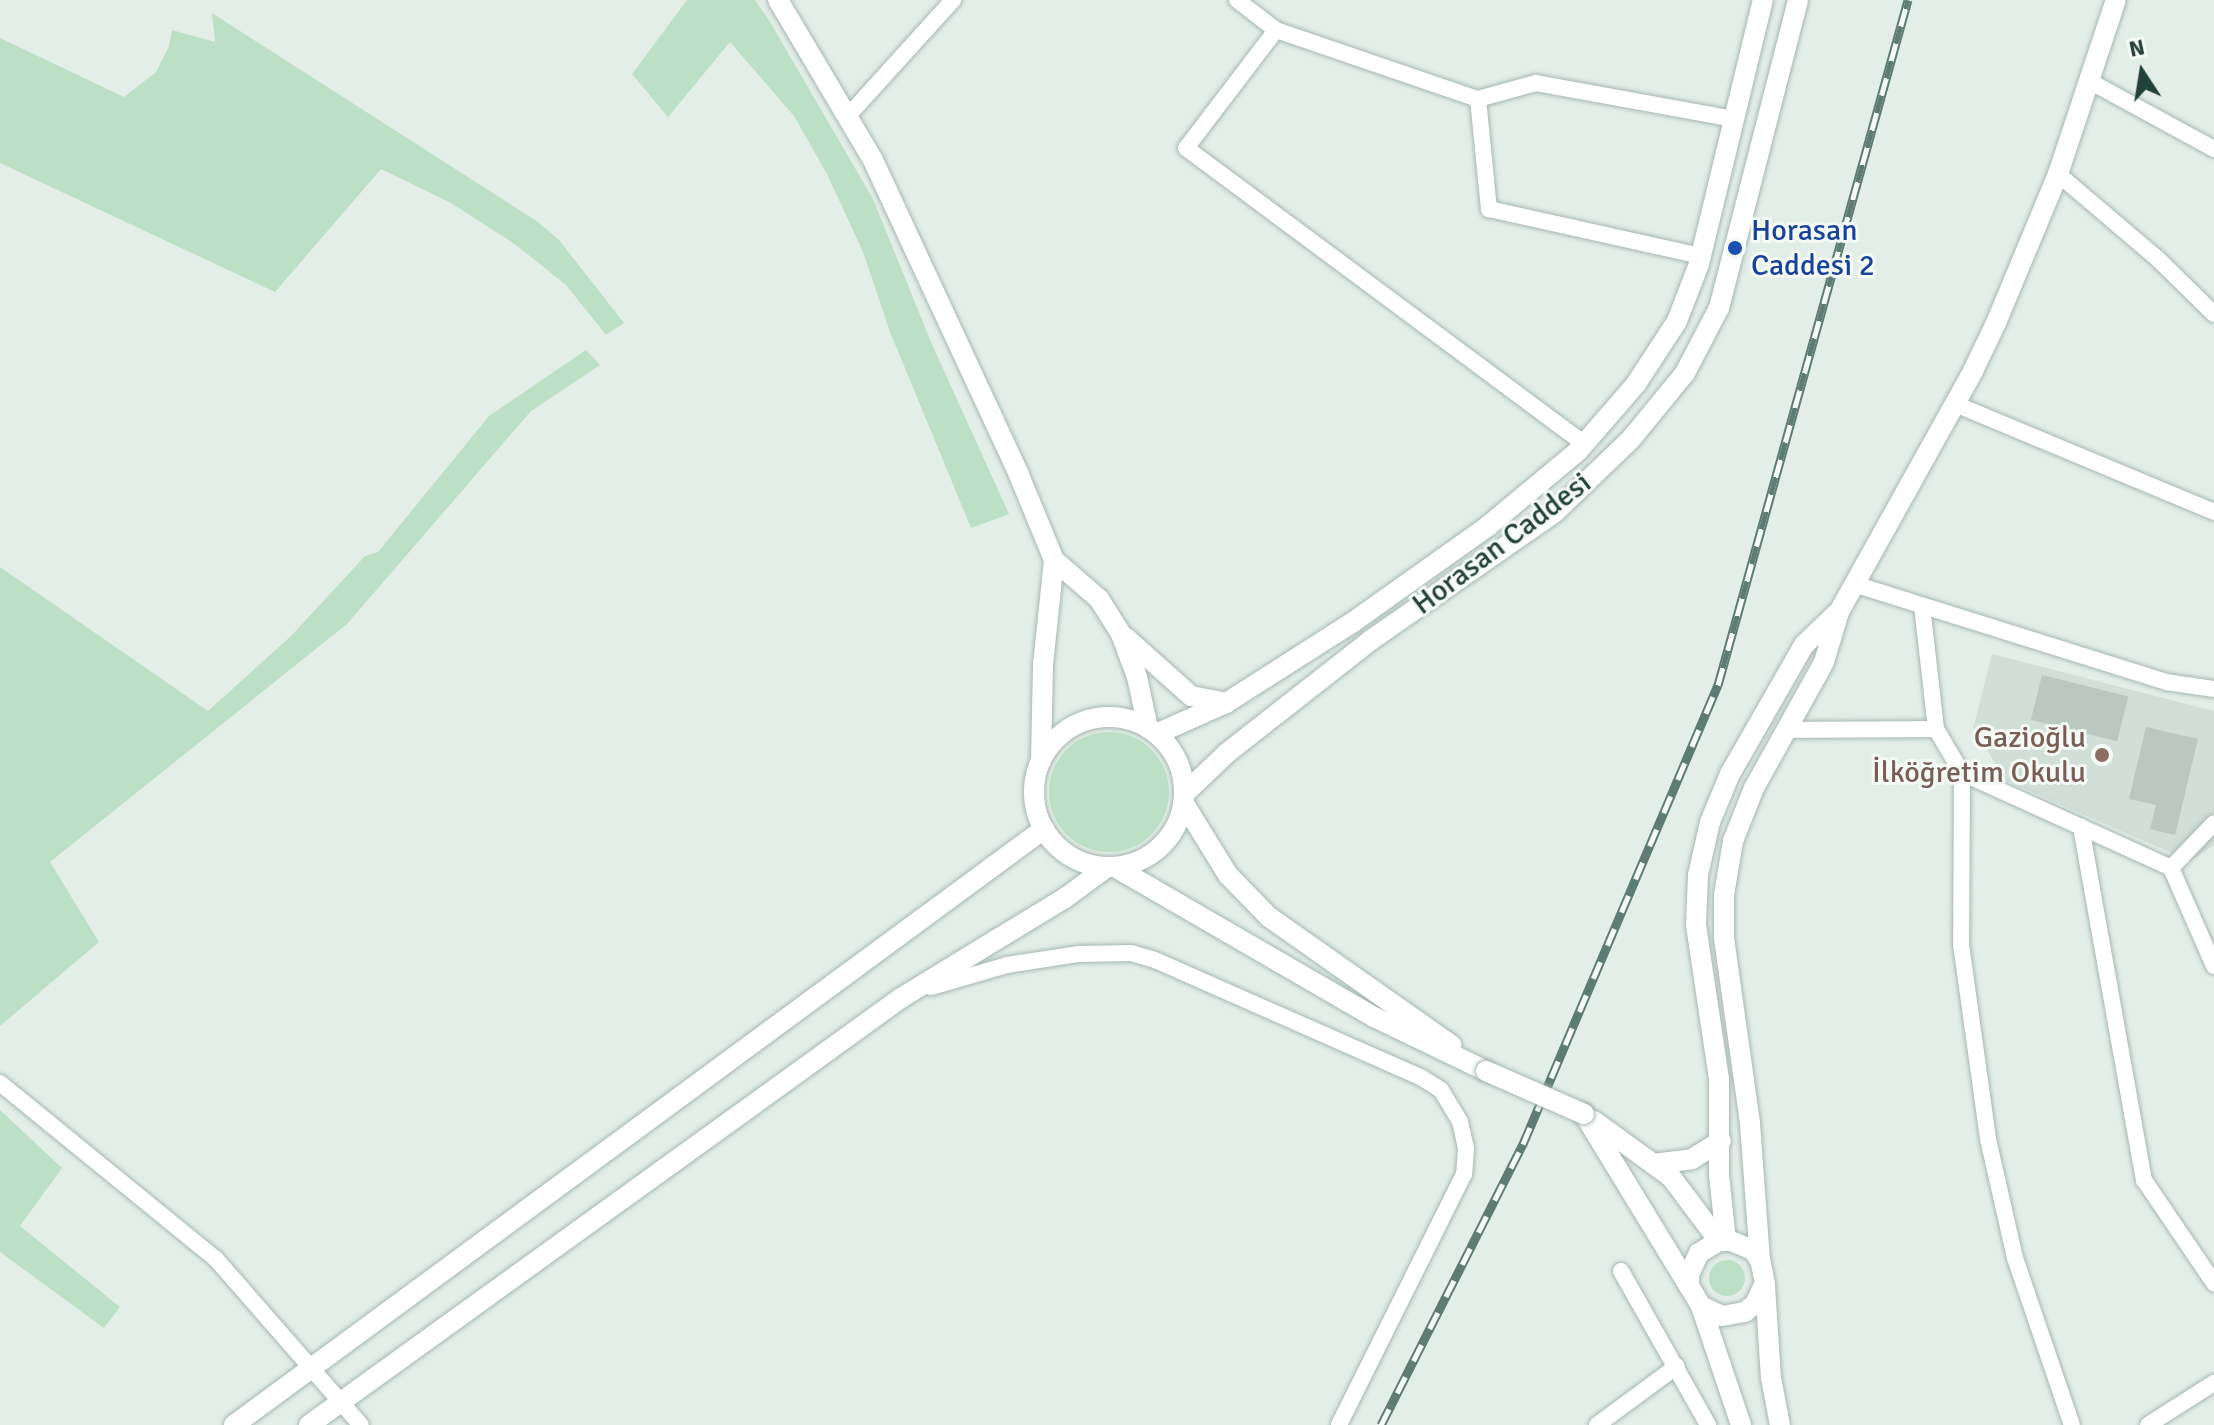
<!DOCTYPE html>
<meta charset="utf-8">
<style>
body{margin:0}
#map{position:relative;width:2214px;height:1425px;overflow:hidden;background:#e4eee9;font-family:Signika,sans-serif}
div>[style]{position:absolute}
.built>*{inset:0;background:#d2ded8}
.green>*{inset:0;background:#bce0c5}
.round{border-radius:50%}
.building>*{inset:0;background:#b9c9c2;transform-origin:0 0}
.roads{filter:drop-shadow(0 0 2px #a6b7b0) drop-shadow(0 0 2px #a6b7b0)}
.minor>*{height:16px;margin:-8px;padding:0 8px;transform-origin:8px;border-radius:8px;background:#fff}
.tertiary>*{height:20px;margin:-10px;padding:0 10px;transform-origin:10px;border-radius:10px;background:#fff}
.tertiary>.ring{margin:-10px;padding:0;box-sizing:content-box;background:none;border:20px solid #fff;border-radius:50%}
.rail>*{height:9px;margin-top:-4.5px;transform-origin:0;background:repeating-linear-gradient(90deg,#f5faf7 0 18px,#5d7c73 0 36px);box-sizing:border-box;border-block:2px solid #5d7c73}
.bridges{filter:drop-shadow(0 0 2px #a6b7b0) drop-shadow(0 0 2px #a6b7b0)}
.tertiary-bridge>*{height:20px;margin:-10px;padding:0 10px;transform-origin:10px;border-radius:10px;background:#fff}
.dots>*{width:22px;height:22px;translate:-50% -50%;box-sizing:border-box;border:4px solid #f5faf7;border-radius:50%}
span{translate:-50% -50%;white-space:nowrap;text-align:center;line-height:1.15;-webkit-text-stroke:6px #f5faf7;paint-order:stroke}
.transit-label{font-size:30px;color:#164399}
.left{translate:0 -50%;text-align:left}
.street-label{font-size:30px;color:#224138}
.education-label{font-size:30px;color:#785e54}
.right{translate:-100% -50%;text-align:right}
.north{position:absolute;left:2102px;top:32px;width:80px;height:80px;-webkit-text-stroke:6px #f5faf7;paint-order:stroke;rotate:348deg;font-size:22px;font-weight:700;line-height:32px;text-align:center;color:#224138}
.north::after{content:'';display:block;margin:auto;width:28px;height:36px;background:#224138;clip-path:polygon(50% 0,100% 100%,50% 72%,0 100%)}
</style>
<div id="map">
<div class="built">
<i style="clip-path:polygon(1992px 654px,2214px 711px,2214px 845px,2190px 861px,2007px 781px,1973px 729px)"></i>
</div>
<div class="green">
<i style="clip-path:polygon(687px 0,755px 0,769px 20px,873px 199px,931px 342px,1009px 514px,971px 528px,890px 332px,863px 252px,827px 174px,794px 116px,730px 42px,668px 117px,632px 74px)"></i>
<i style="clip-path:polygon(212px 13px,538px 222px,559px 240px,624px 323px,606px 335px,566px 285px,516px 245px,451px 203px,381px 169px,275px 292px,0 163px,0 38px,124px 97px,156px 72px,169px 46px,172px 30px,215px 42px)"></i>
<i style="clip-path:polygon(586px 350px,600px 365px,531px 411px,347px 624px,50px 862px,99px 942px,0 1026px,0 567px,208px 711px,291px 636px,365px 556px,378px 552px,489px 416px)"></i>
<i class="round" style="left:1049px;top:732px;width:120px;height:120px"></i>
<i style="clip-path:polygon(0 1110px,62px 1168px,20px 1226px,120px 1307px,104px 1328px,0 1252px)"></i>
<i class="round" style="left:1709px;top:1260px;width:36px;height:36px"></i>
</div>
<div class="building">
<i style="left:2042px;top:675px;width:89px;height:46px;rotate:14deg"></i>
<i style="clip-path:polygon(2146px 727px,2198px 739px,2175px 835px,2150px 829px,2156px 805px,2129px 799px)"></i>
</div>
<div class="roads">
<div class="minor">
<i style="left:1237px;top:0;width:49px;rotate:37.6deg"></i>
<i style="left:1276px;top:30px;width:213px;rotate:18.9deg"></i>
<i style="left:1478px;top:99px;width:60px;rotate:-15.4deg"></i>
<i style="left:1536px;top:83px;width:201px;rotate:10.3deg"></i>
<i style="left:1276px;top:30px;width:148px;rotate:127.3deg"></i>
<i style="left:1186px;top:148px;width:496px;rotate:36.6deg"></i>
<i style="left:2091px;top:82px;width:140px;rotate:28.6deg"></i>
<i style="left:1478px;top:99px;width:111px;rotate:84.3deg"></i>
<i style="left:1489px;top:209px;width:217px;rotate:12.5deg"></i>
<i style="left:847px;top:117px;width:158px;rotate:-47.8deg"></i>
<i style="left:2058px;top:174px;width:131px;rotate:40.4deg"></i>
<i style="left:2158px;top:259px;width:78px;rotate:44.5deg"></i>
<i style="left:1955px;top:404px;width:281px;rotate:22.6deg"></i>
<i style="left:1854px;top:584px;width:327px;rotate:17.4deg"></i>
<i style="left:2166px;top:682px;width:49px;rotate:8.3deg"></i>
<i style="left:1922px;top:606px;width:124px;rotate:83.5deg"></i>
<i style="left:1936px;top:729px;width:51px;rotate:59.4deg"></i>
<i style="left:1962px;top:773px;width:171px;rotate:90.3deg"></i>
<i style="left:1961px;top:944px;width:197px;rotate:82.1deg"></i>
<i style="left:1988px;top:1139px;width:122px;rotate:77.2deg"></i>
<i style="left:2015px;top:1258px;width:176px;rotate:71.2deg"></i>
<i style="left:1785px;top:730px;width:151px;rotate:-0.4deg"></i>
<i style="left:1962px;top:773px;width:230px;rotate:24.4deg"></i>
<i style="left:2171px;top:868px;width:62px;rotate:-46.3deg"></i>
<i style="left:2081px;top:827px;width:359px;rotate:79.9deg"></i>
<i style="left:2144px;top:1180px;width:125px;rotate:55.8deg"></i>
<i style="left:2171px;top:868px;width:107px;rotate:66.3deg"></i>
<i style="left:931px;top:987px;width:79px;rotate:-16.1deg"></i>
<i style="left:1007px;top:965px;width:73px;rotate:-8.7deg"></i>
<i style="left:1079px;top:954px;width:52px;rotate:-1.1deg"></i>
<i style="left:1131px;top:953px;width:25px;rotate:16deg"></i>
<i style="left:1155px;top:960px;width:292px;rotate:23.8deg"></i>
<i style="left:1422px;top:1078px;width:22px;rotate:32deg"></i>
<i style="left:1441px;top:1090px;width:37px;rotate:59deg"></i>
<i style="left:1460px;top:1122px;width:27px;rotate:77deg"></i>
<i style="left:1466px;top:1148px;width:26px;rotate:94deg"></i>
<i style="left:1464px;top:1174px;width:280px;rotate:116.5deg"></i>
<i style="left:0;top:1083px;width:279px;rotate:39.2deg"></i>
<i style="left:216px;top:1259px;width:220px;rotate:48.9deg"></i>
<i style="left:1621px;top:1271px;width:177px;rotate:60.5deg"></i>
<i style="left:1597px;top:1425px;width:99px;rotate:-36.4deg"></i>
<i style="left:2148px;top:1425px;width:78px;rotate:-32.5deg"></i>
</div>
<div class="tertiary">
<i style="left:778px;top:0;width:186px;rotate:59.3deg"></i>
<i style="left:873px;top:160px;width:347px;rotate:65.1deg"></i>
<i style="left:1019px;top:475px;width:92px;rotate:67.6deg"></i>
<i style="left:1054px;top:560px;width:105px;rotate:96deg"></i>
<i style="left:1043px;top:664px;width:97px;rotate:91.2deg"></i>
<i style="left:1054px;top:560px;width:60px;rotate:40.9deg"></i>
<i style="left:1099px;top:599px;width:41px;rotate:57.8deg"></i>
<i style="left:1121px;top:634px;width:46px;rotate:69.6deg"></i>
<i style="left:1137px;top:677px;width:52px;rotate:77.8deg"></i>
<i style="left:1126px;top:638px;width:87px;rotate:41.7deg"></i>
<i style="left:1191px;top:696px;width:36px;rotate:11deg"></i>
<i class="ring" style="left:1034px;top:717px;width:130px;height:130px"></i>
<i style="left:1156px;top:734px;width:77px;rotate:-23.9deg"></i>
<i style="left:1226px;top:703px;width:151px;rotate:-32.5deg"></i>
<i style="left:1353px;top:622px;width:166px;rotate:-35.4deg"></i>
<i style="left:1488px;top:526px;width:117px;rotate:-39.8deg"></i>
<i style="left:1578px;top:451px;width:89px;rotate:-49.1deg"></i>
<i style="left:1636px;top:384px;width:75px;rotate:-56.9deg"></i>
<i style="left:1677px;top:321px;width:61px;rotate:-68.9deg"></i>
<i style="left:1699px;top:264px;width:272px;rotate:-76.4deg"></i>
<i style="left:1184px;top:794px;width:59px;rotate:-43.6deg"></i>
<i style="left:1227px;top:753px;width:183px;rotate:-38.1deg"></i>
<i style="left:1371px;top:640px;width:224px;rotate:-34.8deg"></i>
<i style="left:1555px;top:512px;width:105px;rotate:-43.8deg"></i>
<i style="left:1631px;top:439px;width:85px;rotate:-50.7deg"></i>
<i style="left:1685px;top:373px;width:73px;rotate:-62.4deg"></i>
<i style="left:1719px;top:308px;width:318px;rotate:-75.6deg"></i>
<i style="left:1183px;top:802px;width:86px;rotate:58.3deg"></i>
<i style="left:1228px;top:875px;width:59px;rotate:45.7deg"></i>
<i style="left:1269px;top:917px;width:223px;rotate:35.1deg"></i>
<i style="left:1115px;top:867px;width:299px;rotate:30.1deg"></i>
<i style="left:1374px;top:1017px;width:124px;rotate:25.7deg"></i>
<i style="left:1584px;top:1114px;width:202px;rotate:58.6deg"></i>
<i style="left:1594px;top:1121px;width:95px;rotate:36deg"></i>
<i style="left:1671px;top:1177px;width:80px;rotate:53.1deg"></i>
<i style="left:1653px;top:1164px;width:39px;rotate:-7deg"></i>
<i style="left:1692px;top:1159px;width:34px;rotate:-32deg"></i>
<i style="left:1726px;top:1241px;width:67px;rotate:-96deg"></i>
<i style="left:1719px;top:1174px;width:95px;rotate:-90deg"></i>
<i style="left:1719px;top:1079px;width:156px;rotate:-98.5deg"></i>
<i style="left:1696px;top:925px;width:50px;rotate:-87.7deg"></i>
<i style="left:1698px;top:875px;width:54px;rotate:-77.2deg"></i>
<i style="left:1710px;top:822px;width:52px;rotate:-67.4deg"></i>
<i style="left:1730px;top:774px;width:149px;rotate:-60.2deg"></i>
<i style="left:1804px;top:645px;width:45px;rotate:-44.1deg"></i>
<i style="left:1760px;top:1260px;width:137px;rotate:-94.2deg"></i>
<i style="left:1750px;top:1123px;width:186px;rotate:-98deg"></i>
<i style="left:1724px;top:939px;width:44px;rotate:-90deg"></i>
<i style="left:1724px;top:895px;width:55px;rotate:-80.5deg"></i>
<i style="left:1733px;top:841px;width:57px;rotate:-68.4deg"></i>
<i style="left:1754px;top:788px;width:144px;rotate:-60.9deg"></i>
<i style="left:1824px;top:662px;width:52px;rotate:-73.3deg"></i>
<i style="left:1839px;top:612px;width:276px;rotate:-60.9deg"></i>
<i style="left:1973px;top:371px;width:53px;rotate:-64.4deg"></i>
<i style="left:1996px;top:323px;width:161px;rotate:-67.4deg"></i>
<i style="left:2058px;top:174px;width:183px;rotate:-71.6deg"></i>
<i style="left:1765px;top:1286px;width:92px;rotate:86.3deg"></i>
<i style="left:1771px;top:1378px;width:48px;rotate:79.2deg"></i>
<i style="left:1701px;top:1306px;width:23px;rotate:25deg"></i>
<i style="left:1722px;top:1316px;width:23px;rotate:-10deg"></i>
<i style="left:1745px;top:1312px;width:13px;rotate:-39deg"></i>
<i style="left:1755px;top:1304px;width:23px;rotate:-65deg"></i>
<i style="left:1765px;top:1283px;width:24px;rotate:-102deg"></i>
<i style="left:1760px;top:1260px;width:12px;rotate:-125deg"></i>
<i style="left:1753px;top:1250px;width:24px;rotate:-158deg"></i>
<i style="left:1731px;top:1241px;width:12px;rotate:180deg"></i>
<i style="left:1719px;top:1241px;width:23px;rotate:149deg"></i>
<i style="left:1699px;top:1253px;width:23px;rotate:115deg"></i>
<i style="left:1689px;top:1274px;width:12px;rotate:90deg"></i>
<i style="left:1689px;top:1286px;width:23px;rotate:59deg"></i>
<i style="left:1701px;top:1306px;width:126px;rotate:71.4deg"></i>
<i style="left:234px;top:1425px;width:1006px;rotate:-36.35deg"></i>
<i style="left:309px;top:1425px;width:730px;rotate:-35.8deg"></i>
<i style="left:901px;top:998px;width:192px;rotate:-31.4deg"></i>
<i style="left:1065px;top:898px;width:52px;rotate:-36.4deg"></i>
</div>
</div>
<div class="rail">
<i style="left:1381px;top:1425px;width:315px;rotate:-63.2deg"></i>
<i style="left:1523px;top:1144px;width:499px;rotate:-67deg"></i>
<i style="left:1718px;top:685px;width:711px;rotate:-74.5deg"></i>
</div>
<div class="bridges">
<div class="tertiary-bridge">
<i style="left:1486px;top:1071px;width:107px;rotate:23.7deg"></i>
</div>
</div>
<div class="dots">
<i style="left:1735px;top:248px;background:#1a4fb4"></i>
<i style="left:2102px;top:755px;background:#8d6e63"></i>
</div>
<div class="transit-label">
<span class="left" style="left:1751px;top:248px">Horasan<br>Caddesi 2</span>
</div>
<div class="street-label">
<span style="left:1502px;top:544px;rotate:-37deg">Horasan Caddesi</span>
</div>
<div class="education-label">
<span class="right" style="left:2086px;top:755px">Gazioğlu<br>İlköğretim Okulu</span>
</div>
<div class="north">N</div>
</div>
